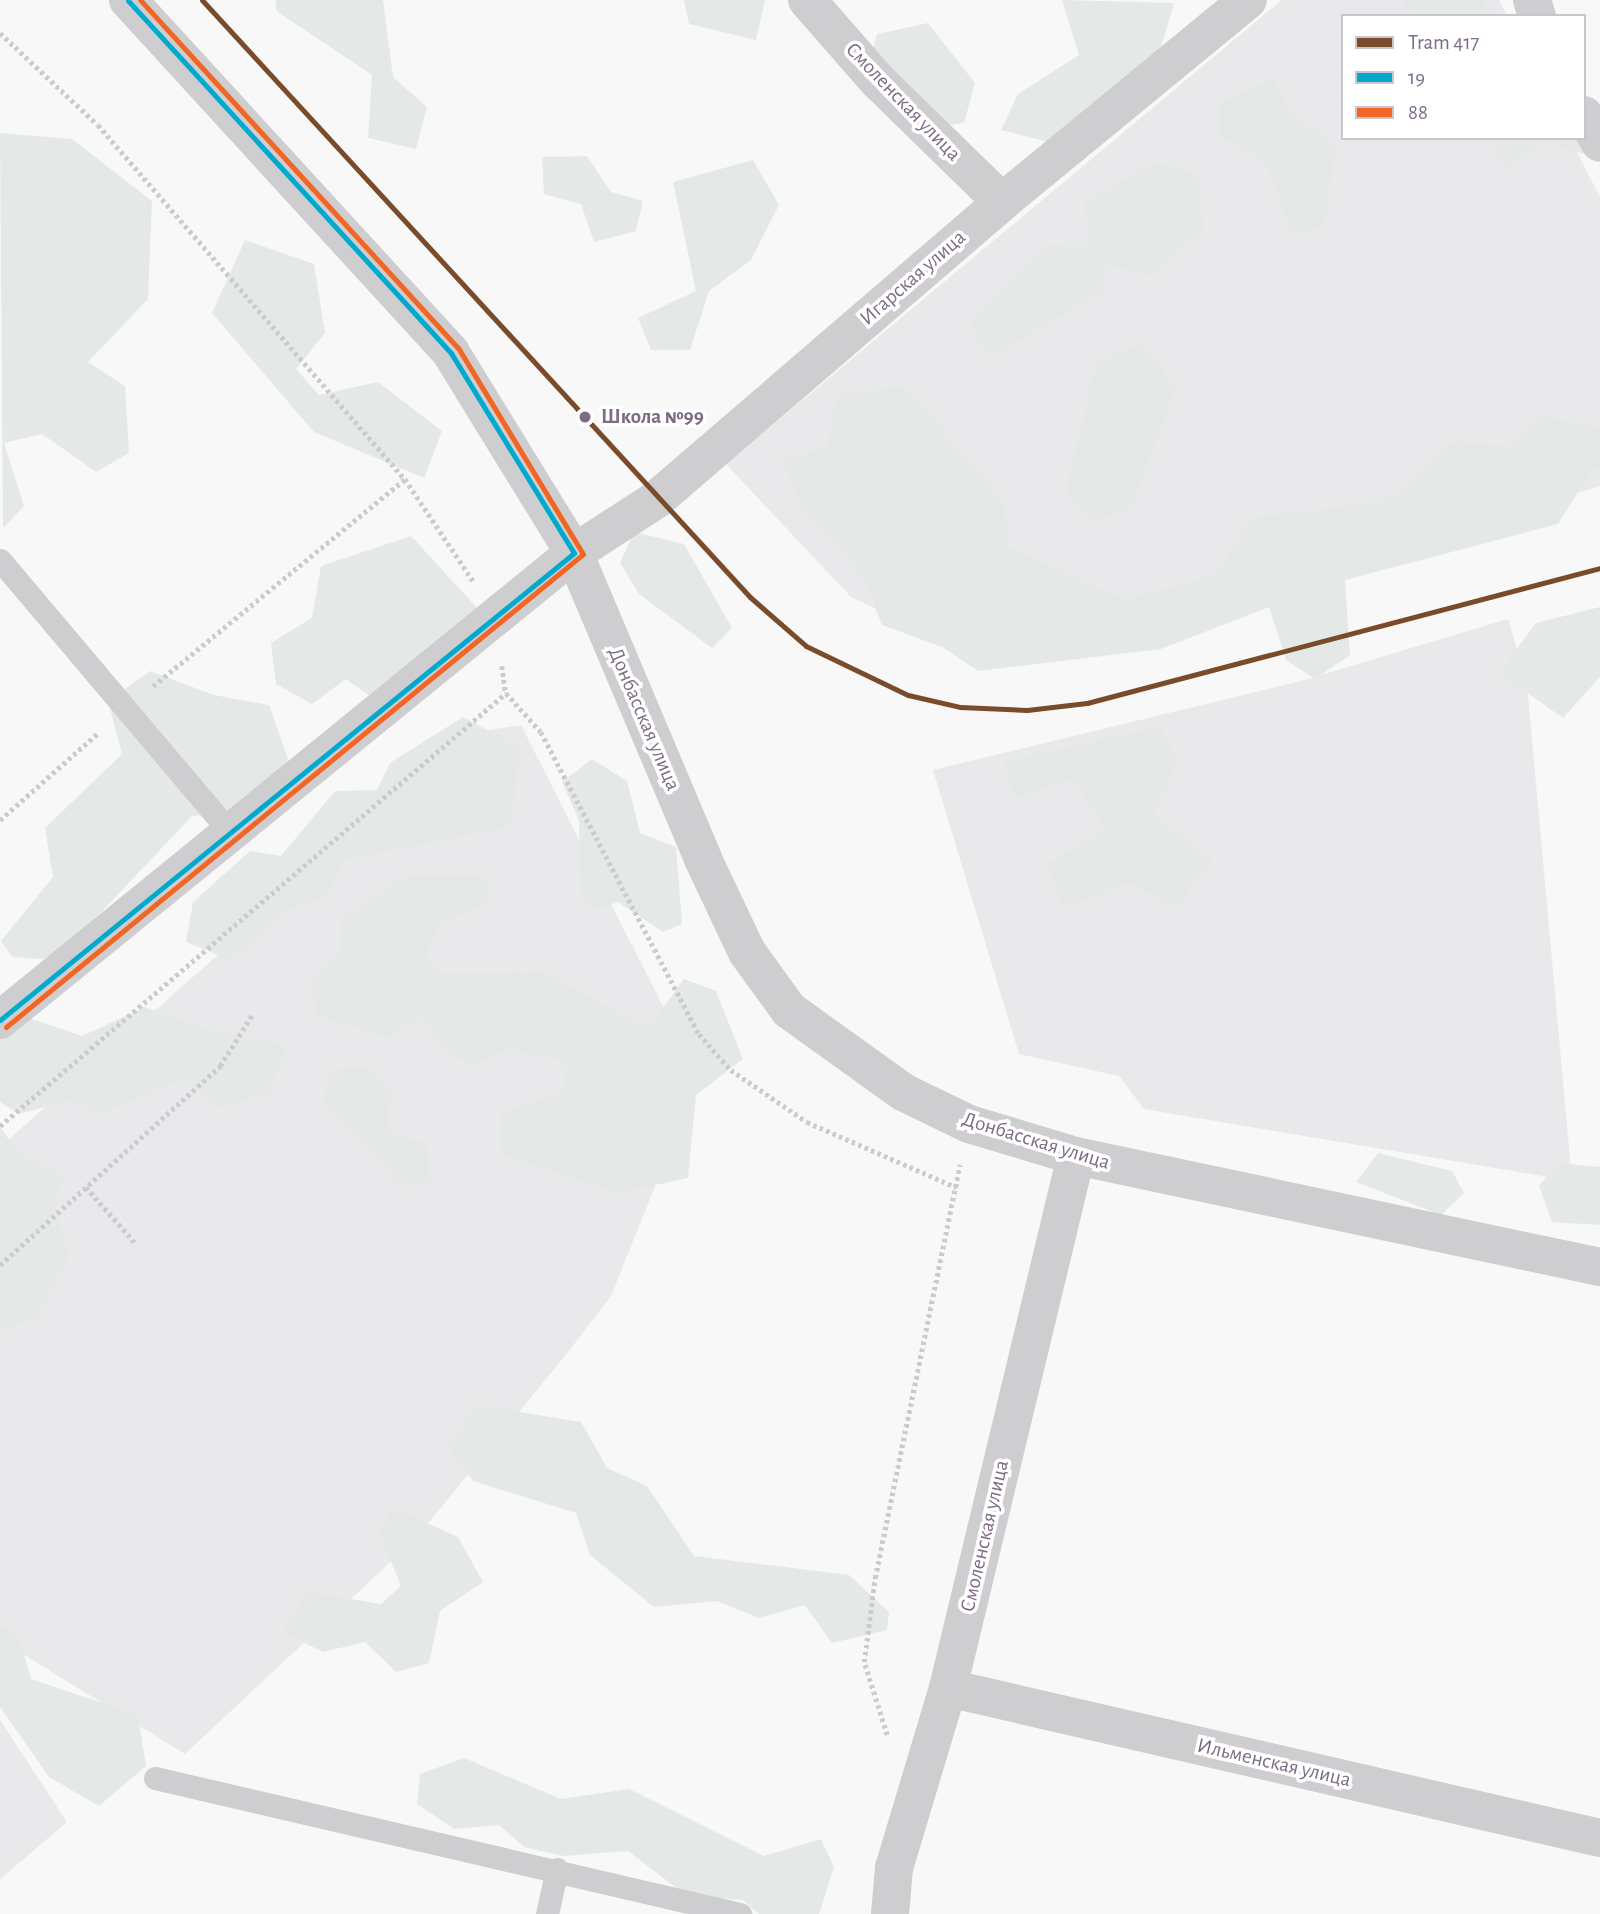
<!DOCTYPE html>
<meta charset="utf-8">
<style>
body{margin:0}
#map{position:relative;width:1600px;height:1914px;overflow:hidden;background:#f8f8f8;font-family:"Alegreya Sans",sans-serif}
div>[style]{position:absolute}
.built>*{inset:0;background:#e9e8eb}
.green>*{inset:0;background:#e4e9e8;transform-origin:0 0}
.path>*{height:4.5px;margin-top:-2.25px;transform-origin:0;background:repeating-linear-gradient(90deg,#cbcacc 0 3.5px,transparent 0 7px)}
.service>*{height:23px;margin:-11.5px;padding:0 11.5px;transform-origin:11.5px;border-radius:11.5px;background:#cecdcf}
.minor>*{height:38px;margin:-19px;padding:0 19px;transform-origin:19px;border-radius:19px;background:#cecdcf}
.tertiary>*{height:38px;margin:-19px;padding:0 19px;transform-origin:19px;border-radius:19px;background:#cecdcf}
.bus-1>*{height:5px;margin:-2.5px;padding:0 2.5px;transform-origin:2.5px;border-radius:2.5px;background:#00a9ce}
.bus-2>*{height:5px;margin:-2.5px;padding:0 2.5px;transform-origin:2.5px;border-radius:2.5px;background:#f26522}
.tram-1>*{height:5px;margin:-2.5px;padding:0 2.5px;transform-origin:2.5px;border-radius:2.5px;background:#7a4b2a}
.dots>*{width:19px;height:19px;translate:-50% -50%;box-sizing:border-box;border:4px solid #fff;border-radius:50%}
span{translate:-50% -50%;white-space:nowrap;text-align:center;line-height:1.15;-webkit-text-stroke:7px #fff;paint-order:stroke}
.street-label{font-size:21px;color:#7d6c85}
.stop-label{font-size:21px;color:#7d6c85;font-weight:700}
.left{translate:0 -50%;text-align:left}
.legend{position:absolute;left:1341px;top:14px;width:245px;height:126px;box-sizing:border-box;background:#fff;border:2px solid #cbc4ce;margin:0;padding:9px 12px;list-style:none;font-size:21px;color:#7d6c85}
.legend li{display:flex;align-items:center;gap:14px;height:35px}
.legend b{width:35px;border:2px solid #cbc4ce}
</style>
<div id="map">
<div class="built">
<i style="clip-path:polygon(1282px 0,1499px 0,1507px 16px,1343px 16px,1343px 138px,1570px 138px,1600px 197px,1600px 486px,1100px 635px,927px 633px,851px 597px,726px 464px)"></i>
<i style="clip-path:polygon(1508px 619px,1527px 684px,1572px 1181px,1144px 1109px,1119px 1076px,1019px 1054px,933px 770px,1301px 681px)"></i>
<i style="clip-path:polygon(521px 725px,689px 1058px,682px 1119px,611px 1296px,568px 1352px,417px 1537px,185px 1754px,0 1640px,0 1147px,470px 733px)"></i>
<i style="clip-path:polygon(0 1720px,67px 1822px,0 1879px)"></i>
</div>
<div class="green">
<i style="clip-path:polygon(276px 0,383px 0,393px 77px,427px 107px,416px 149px,368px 138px,372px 75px,276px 11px)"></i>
<i style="clip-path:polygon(684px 0,765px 0,756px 40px,689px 24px)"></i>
<i style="clip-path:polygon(1062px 0,1174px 3px,1158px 58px,1056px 144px,1001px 130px,1018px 94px,1079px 55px)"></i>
<i style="left:1403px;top:0;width:82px;height:16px"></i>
<i style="clip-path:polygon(928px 23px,975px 83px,964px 123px,917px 129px,864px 81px,877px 34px)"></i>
<i style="clip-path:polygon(1273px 79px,1294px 117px,1336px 146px,1325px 225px,1292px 236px,1266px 162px,1218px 134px,1220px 103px)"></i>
<i style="clip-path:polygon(0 133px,72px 139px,152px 201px,148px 299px,88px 362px,125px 386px,129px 453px,96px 472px,42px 434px,4px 443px,24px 506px,3px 528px)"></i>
<i style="clip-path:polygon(1486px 138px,1584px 138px,1594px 156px,1542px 143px,1507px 167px)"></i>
<i style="clip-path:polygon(587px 156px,611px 192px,643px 201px,636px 231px,594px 242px,581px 204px,544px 194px,542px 157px)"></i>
<i style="clip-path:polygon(753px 160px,779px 205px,751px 260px,709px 291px,690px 350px,651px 350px,638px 318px,696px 291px,673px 182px)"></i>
<i style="clip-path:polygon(1156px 162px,1197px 174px,1204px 229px,1152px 276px,1106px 264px,1102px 291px,991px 357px,969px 326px,1049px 245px,1089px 246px,1084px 203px)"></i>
<i style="clip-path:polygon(245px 240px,314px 264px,325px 333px,296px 369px,319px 395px,378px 382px,442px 431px,424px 478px,314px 432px,212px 313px)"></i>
<i style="clip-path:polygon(1143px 343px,1176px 388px,1131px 509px,1090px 521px,1066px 491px,1096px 363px)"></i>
<i style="clip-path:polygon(905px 386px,1005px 504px,1008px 547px,1124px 600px,1216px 575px,1251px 518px,1387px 501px,1452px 442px,1514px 446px,1543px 417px,1600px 428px,1600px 468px,1594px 467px,1558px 524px,1345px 580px,1350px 655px,1315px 679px,1286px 660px,1269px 607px,1161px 649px,978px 671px,942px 647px,882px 625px,863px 576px,801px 506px,781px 458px,827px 449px,836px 395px)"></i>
<i style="clip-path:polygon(634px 532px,684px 544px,732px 628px,712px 648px,639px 594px,620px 563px)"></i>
<i style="clip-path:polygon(411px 536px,480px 611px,398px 716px,346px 679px,312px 704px,276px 684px,271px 643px,312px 618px,321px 566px)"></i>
<i style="clip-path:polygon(1600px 607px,1600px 677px,1563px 718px,1499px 673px,1536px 623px)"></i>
<i style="clip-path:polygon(150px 671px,214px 695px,269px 705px,291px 767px,241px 813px,192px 816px,56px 960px,12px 957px,1px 941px,53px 877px,45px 828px,122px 754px,108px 701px)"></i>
<i style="clip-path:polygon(463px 717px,521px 748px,510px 826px,345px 860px,326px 898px,288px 909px,230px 960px,186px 942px,193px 902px,250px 851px,281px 856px,335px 791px,377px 790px,390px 763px)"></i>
<i style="clip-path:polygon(1161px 726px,1177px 763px,1154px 815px,1213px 859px,1176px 908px,1129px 882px,1063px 908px,1046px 864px,1106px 830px,1073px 779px,1014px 798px,1003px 762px)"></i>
<i style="clip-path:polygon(592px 759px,627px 781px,640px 833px,676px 847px,682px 924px,663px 932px,618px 902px,595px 910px,581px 900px,579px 820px,562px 782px)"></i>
<i style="clip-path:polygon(410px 875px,485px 876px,491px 903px,442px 922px,425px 955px,443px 973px,544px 972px,648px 1028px,684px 979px,716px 991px,743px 1059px,696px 1095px,688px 1178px,618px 1193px,501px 1154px,501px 1113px,564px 1092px,567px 1062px,508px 1048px,473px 1066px,448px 1053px,419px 1015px,387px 1037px,317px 1016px,310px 983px,341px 954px,341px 921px)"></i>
<i style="clip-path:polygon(145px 1007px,205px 1029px,286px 1046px,269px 1093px,219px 1108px,184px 1078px,100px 1114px,71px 1100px,19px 1114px,0 1102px,0 1033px,29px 1018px,82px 1036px)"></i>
<i style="clip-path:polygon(365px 1066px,391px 1093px,387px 1133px,427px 1143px,430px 1182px,401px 1185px,322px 1102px,330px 1070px)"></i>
<i style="clip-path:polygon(0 1127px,20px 1155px,63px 1176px,54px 1203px,69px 1256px,36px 1318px,0 1329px)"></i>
<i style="clip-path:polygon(1378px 1153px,1452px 1171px,1464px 1193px,1441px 1215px,1356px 1182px)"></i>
<i style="clip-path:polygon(1558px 1163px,1600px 1167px,1600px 1225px,1552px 1222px,1539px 1186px)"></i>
<i style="clip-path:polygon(478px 1405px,581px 1422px,607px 1468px,647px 1486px,694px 1556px,849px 1575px,889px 1612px,887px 1630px,832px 1643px,805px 1605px,759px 1618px,717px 1601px,654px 1607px,590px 1555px,576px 1513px,473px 1481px,448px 1446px)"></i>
<i style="clip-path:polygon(394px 1508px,458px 1537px,483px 1582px,440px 1611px,429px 1663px,396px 1672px,365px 1642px,323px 1652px,283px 1632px,306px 1592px,381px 1604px,401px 1586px,378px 1530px)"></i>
<i style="clip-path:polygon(0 1626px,18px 1634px,31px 1679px,138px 1715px,146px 1766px,99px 1806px,49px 1777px,0 1707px)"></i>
<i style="clip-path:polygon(464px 1758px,561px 1799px,629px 1789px,764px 1856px,821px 1839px,834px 1867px,819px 1914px,759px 1914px,743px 1900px,687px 1896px,628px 1851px,563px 1856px,524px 1847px,499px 1825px,454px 1829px,417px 1804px,420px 1774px)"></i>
</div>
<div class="path">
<i style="left:0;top:33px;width:134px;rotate:43.2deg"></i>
<i style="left:98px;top:125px;width:469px;rotate:49.1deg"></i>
<i style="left:405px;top:479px;width:123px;rotate:56.3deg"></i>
<i style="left:502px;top:666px;width:27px;rotate:82deg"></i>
<i style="left:506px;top:693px;width:52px;rotate:48.1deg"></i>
<i style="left:541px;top:732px;width:341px;rotate:62.4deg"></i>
<i style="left:699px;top:1034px;width:48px;rotate:48.4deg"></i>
<i style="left:731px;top:1070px;width:92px;rotate:34.4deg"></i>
<i style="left:807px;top:1122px;width:163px;rotate:23.6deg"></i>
<i style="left:153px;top:686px;width:326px;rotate:-39.4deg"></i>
<i style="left:0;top:820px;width:132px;rotate:-41.6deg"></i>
<i style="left:0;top:1126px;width:666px;rotate:-40.55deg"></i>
<i style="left:86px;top:1187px;width:76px;rotate:48.7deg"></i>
<i style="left:0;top:1265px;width:297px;rotate:-42.1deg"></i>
<i style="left:220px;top:1066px;width:60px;rotate:-57.9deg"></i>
<i style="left:887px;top:1735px;width:77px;rotate:-107.5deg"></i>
<i style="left:864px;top:1662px;width:85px;rotate:-82.5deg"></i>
<i style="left:875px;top:1578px;width:422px;rotate:-78.4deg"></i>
</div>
<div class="service">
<i style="left:0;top:560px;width:358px;rotate:49.8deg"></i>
<i style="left:155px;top:1778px;width:601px;rotate:13.09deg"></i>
<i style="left:547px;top:1914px;width:46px;rotate:-77.5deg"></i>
</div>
<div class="minor">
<i style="left:807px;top:0;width:108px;rotate:48.8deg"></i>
<i style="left:878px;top:81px;width:173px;rotate:44.3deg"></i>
<i style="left:1532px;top:0;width:17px;rotate:73deg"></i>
<i style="left:1584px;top:115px;width:32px;rotate:60deg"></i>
<i style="left:574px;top:553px;width:99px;rotate:-33deg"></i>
<i style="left:657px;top:499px;width:455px;rotate:-40.7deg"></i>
<i style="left:1002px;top:202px;width:318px;rotate:-39.4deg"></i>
<i style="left:948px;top:1688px;width:669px;rotate:12.96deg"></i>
<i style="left:890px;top:1914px;width:46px;rotate:-85deg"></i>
<i style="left:894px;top:1868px;width:188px;rotate:-73.3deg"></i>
<i style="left:948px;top:1688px;width:547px;rotate:-76.47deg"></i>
</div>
<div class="tertiary">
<i style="left:128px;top:0;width:478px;rotate:47.5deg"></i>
<i style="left:451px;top:353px;width:235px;rotate:58.4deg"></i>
<i style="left:574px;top:553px;width:332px;rotate:67.1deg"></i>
<i style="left:703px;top:859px;width:103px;rotate:64.7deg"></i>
<i style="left:747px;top:952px;width:72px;rotate:54.1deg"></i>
<i style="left:789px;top:1010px;width:140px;rotate:35.7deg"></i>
<i style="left:903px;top:1092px;width:73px;rotate:25.9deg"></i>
<i style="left:969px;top:1124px;width:112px;rotate:16.7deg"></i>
<i style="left:1076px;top:1156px;width:536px;rotate:11.96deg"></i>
<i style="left:0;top:1020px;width:740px;rotate:-39.13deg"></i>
</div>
<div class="bus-1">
<i style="left:0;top:1020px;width:740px;rotate:-39.13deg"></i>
<i style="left:574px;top:553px;width:235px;rotate:-121.6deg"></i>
<i style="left:451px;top:353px;width:478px;rotate:-132.5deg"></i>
</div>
<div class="bus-2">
<i style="left:6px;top:1027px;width:746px;rotate:-39.34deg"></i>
<i style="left:583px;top:554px;width:241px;rotate:-121.2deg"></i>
<i style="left:458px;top:348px;width:471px;rotate:-132.4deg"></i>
</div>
<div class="tram-1">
<i style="left:202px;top:0;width:810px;rotate:47.45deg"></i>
<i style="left:750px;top:597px;width:74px;rotate:41.2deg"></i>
<i style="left:806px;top:646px;width:113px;rotate:25.7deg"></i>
<i style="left:908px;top:695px;width:53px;rotate:13deg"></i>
<i style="left:960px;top:707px;width:67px;rotate:2.6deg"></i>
<i style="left:1027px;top:710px;width:60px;rotate:-6.7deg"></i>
<i style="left:1087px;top:703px;width:530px;rotate:-14.74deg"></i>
</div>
<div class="dots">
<i style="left:585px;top:417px;background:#7d6c85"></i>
</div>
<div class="street-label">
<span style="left:903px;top:102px;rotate:46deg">Смоленская улица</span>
<span style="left:913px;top:278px;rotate:-41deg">Игарская улица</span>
<span style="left:644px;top:719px;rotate:67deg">Донбасская улица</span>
<span style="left:1036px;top:1141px;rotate:17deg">Донбасская улица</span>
<span style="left:985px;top:1536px;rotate:-77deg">Смоленская улица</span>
<span style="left:1274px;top:1763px;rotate:13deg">Ильменская улица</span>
</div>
<div class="stop-label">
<span class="left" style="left:601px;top:417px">Школа №99</span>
</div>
<ul class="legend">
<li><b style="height:9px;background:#7a4b2a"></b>Tram 417</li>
<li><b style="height:9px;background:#00a9ce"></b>19</li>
<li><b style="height:9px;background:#f26522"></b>88</li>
</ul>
</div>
